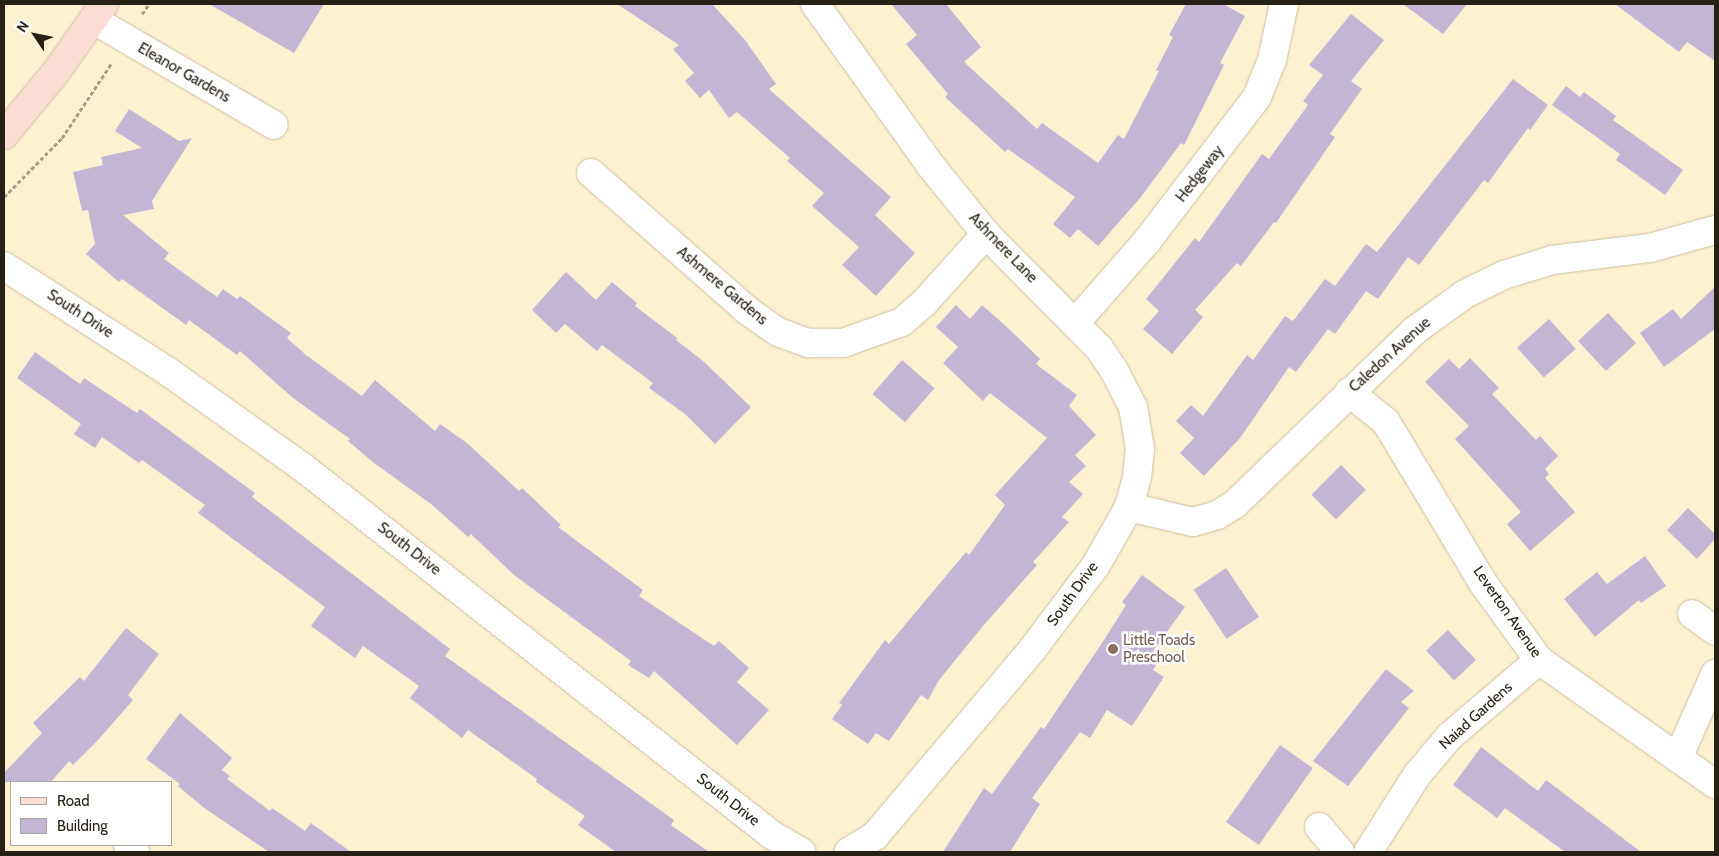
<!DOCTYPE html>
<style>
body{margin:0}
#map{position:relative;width:1719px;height:856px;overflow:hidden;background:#fef1d1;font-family:Cabin,sans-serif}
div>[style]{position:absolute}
.building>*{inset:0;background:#c2b6d4;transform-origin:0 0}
.path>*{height:3px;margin-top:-1.5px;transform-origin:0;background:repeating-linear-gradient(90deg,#a79d85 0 4px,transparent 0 6.5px)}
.roads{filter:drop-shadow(0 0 1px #cbbfa1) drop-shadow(0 0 1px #cbbfa1)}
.minor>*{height:28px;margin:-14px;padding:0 14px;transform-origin:14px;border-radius:14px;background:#fff}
.major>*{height:28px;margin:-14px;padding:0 14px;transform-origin:14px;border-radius:14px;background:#fcddd4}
.dots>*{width:14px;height:14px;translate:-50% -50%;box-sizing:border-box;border:2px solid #fff;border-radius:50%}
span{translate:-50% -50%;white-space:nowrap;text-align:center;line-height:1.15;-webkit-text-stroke:5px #fff;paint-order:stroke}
.street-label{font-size:15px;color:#262115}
.education-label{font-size:15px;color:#785e54}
.left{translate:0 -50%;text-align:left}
.frame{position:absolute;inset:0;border:5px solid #262115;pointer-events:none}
.legend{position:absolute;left:10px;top:781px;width:162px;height:65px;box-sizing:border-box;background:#fff;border:1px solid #a8a6a1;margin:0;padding:6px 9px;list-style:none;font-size:15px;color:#262115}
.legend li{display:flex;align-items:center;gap:10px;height:25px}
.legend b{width:25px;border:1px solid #a8a6a1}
.north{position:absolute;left:10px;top:10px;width:50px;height:50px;-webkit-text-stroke:4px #fff;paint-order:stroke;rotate:304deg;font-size:14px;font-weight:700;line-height:20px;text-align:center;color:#262115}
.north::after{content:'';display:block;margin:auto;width:18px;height:22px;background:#262115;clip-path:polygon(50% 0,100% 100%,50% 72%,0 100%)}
</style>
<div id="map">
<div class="building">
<i style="clip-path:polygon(209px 4px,324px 4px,294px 53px)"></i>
<i style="clip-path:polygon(617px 4px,712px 4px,745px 40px,776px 84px,769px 89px,891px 197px,875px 215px,915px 253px,876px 296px,842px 265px,859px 247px,812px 206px,824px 193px,787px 161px,790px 158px,737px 112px,729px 118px,709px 90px,700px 98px,685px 81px,694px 73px,673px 49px,679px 45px)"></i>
<i style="clip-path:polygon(891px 4px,946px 4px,981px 47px,964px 62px,1037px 129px,1042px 123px,1098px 163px,1118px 135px,1124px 139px,1159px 71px,1156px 70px,1173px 37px,1169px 35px,1186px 4px,1223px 4px,1245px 16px,1220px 63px,1224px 65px,1184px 145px,1181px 143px,1141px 197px,1098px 246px,1078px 229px,1070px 238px,1053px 224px,1075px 197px,1008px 149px,1005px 152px,945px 97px,948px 94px,906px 44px,917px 35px)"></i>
<i style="clip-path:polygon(1403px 4px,1467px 4px,1443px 34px)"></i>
<i style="clip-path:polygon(1615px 4px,1715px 4px,1715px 61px,1687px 42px,1679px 52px)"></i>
<i style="clip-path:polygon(1351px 14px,1384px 40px,1351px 81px,1362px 89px,1330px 134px,1335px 137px,1276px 223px,1274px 222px,1241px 266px,1237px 263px,1195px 310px,1203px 317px,1172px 354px,1143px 329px,1159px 311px,1146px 299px,1195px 238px,1199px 242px,1262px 154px,1269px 159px,1308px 105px,1303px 101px,1323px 75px,1309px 65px)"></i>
<i style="clip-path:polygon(1513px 79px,1548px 105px,1530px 130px,1528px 128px,1488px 183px,1484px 180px,1419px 265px,1408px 257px,1378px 299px,1366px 291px,1335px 334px,1328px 329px,1296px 372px,1289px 367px,1240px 438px,1204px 476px,1180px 453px,1194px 438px,1176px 421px,1191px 405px,1203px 416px,1247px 355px,1253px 360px,1285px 316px,1293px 321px,1325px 279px,1335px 286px,1366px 244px,1377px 252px)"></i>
<i style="clip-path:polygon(1566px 86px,1580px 97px,1584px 92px,1616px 116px,1613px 120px,1683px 170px,1665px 195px,1616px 160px,1620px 154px,1552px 105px)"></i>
<i style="clip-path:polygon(129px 109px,179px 141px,192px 138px,152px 201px,154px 209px,123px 215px,169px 253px,164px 259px,217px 297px,223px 289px,237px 299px,240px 296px,291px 333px,287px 338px,306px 355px,362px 396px,375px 380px,435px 431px,440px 424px,467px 443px,519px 491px,522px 488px,561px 525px,558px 527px,643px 590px,639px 596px,714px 646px,719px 641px,749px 668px,737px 682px,769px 710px,737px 745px,654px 671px,649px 678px,628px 665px,631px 661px,514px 575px,471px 534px,468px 537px,431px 504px,374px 463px,348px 441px,350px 439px,293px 398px,240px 351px,237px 355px,189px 320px,186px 325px,122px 279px,119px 282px,86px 254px,95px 244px,88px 210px,82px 211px,73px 172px,103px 165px,101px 157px,142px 148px,115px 131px)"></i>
<i style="clip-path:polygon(566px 272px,596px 300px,612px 282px,637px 303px,635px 306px,677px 338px,676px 340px,703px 361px,751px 407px,715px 444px,685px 414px,649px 388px,653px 383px,602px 345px,597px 351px,565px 324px,556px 333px,532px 310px)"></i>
<i style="clip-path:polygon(1715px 287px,1715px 329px,1664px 367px,1640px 333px,1673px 309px,1681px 319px)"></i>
<i style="clip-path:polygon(956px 305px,970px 319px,982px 305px,1008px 328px,1040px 359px,1036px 364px,1077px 395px,1069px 406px,1096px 435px,1075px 455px,1086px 466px,1069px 482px,1083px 494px,1062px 517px,1069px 522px,1033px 562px,1037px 565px,983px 626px,939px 680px,928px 700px,921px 695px,889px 741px,876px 733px,868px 744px,832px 719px,842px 705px,839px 703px,885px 640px,889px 644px,966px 552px,969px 555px,1005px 505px,995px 495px,1047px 438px,990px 393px,983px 401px,943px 363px,958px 347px,936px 327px)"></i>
<i style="left:1608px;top:313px;width:41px;height:41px;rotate:47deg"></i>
<i style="left:1549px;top:319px;width:40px;height:43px;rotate:48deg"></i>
<i style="clip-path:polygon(35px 352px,80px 384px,84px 378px,137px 413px,140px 409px,255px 493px,252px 497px,450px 649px,445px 656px,674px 820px,671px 825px,709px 852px,616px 852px,578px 825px,585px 816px,536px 782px,537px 779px,468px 730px,462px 738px,410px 698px,419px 686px,363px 646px,355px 658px,311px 626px,325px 607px,198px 513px,205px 505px,142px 460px,139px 463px,102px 437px,95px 448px,74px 434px,81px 424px,17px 378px)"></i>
<i style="clip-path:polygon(1470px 358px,1499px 388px,1492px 394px,1536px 440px,1540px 436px,1558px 456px,1545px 469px,1549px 474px,1545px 478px,1575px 512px,1530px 551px,1507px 524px,1521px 512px,1455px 439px,1469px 426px,1425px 382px,1449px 359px,1459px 369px)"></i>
<i style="left:902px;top:360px;width:43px;height:45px;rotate:41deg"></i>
<i style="left:1341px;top:465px;width:35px;height:42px;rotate:45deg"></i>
<i style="clip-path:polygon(1688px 508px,1715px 534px,1715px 539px,1697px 559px,1667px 530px)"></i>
<i style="clip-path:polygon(1645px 556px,1666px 586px,1641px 603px,1639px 600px,1595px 637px,1564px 599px,1597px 572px,1607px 584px)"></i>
<i style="left:1226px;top:568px;width:59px;height:39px;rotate:56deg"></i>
<i style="clip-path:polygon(1142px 575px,1185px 607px,1153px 651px,1162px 656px,1153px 670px,1164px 677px,1132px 726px,1107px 710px,1090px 738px,1080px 732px,1032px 798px,1040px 804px,1010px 852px,943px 852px,984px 788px,992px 794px,1041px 727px,1044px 729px,1102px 643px,1126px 605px,1122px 602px)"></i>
<i style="clip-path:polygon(126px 628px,159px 654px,128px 695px,133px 700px,99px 739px,73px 765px,69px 761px,51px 782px,4px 782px,4px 773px,42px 733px,33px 723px,80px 677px,84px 681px)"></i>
<i style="left:1448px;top:630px;width:41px;height:30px;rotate:47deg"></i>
<i style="clip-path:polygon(1386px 669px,1414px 691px,1401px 702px,1409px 708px,1348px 786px,1313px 761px)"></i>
<i style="clip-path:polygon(180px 713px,232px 758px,222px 770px,230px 776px,227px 779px,270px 811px,272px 808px,305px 831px,311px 823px,351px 852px,269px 852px,203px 807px,178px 786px,180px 784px,146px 759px)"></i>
<i style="left:1280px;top:745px;width:40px;height:94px;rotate:35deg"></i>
<i style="clip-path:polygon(1481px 747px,1538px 791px,1546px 780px,1641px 852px,1565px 852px,1505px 808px,1497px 818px,1453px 785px)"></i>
</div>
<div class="path">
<i style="left:142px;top:14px;width:12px;rotate:-55deg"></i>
<i style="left:4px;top:197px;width:83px;rotate:-45.5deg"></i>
<i style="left:62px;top:138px;width:89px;rotate:-56.5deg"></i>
</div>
<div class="roads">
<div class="minor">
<i style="left:815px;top:4px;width:199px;rotate:54.4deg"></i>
<i style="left:931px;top:166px;width:87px;rotate:51deg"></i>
<i style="left:986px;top:234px;width:161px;rotate:45.3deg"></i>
<i style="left:1099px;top:348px;width:29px;rotate:56deg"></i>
<i style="left:1115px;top:372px;width:39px;rotate:63deg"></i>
<i style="left:1133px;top:407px;width:43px;rotate:80.5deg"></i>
<i style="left:1140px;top:449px;width:28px;rotate:96deg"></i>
<i style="left:1137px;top:477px;width:31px;rotate:105deg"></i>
<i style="left:1129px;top:507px;width:67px;rotate:119.6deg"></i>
<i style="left:1096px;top:565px;width:106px;rotate:127deg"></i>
<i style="left:1032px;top:650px;width:243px;rotate:130.2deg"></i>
<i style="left:875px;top:836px;width:31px;rotate:149deg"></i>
<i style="left:94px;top:20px;width:208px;rotate:30.3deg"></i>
<i style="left:591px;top:173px;width:209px;rotate:41.3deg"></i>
<i style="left:748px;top:311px;width:37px;rotate:35deg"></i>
<i style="left:778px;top:332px;width:33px;rotate:20deg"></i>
<i style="left:809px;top:343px;width:34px"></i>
<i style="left:843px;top:343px;width:63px;rotate:-19.6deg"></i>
<i style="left:902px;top:322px;width:29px;rotate:-41deg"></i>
<i style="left:924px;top:303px;width:93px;rotate:-48.1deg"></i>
<i style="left:4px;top:266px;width:197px;rotate:32.8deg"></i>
<i style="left:170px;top:373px;width:161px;rotate:35.4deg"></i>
<i style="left:301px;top:466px;width:598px;rotate:38.08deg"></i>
<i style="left:772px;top:835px;width:34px;rotate:30deg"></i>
<i style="left:1076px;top:322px;width:108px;rotate:-48.8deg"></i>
<i style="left:1147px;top:241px;width:181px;rotate:-52.6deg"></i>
<i style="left:1257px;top:97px;width:40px;rotate:-68deg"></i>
<i style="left:1272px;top:60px;width:57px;rotate:-77.9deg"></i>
<i style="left:1349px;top:392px;width:48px;rotate:39deg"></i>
<i style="left:1386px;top:422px;width:188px;rotate:58.9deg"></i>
<i style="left:1483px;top:583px;width:95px;rotate:54deg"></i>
<i style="left:1539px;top:660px;width:215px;rotate:35.2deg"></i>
<i style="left:1129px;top:507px;width:66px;rotate:13.2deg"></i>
<i style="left:1193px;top:522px;width:25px;rotate:-16deg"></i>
<i style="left:1217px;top:515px;width:21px;rotate:-31deg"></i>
<i style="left:1235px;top:504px;width:249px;rotate:-44deg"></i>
<i style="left:1414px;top:331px;width:63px;rotate:-36deg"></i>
<i style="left:1465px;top:294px;width:43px;rotate:-26deg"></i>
<i style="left:1504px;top:275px;width:50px;rotate:-17.4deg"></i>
<i style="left:1552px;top:260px;width:99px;rotate:-7deg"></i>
<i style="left:1650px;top:248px;width:67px;rotate:-15.5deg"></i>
<i style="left:1692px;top:614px;width:29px;rotate:36deg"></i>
<i style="left:1678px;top:758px;width:92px;rotate:-66.2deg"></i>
<i style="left:1319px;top:827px;width:33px;rotate:50deg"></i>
<i style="left:128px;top:845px;width:10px;rotate:45deg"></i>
<i style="left:1368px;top:852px;width:91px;rotate:-57.5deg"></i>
<i style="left:1417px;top:775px;width:51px;rotate:-49.8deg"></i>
<i style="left:1450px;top:736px;width:117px;rotate:-40.5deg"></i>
</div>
<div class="major">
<i style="left:4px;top:135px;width:82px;rotate:-50.5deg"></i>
<i style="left:56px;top:72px;width:83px;rotate:-54.8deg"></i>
</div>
</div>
<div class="dots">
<i style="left:1113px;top:649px;background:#8d6e63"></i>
</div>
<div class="street-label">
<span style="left:184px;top:73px;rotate:30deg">Eleanor Gardens</span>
<span style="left:1200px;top:174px;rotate:-52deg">Hedgeway</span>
<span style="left:1003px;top:248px;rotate:46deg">Ashmere Lane</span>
<span style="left:722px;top:286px;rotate:40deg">Ashmere Gardens</span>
<span style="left:80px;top:314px;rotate:33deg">South Drive</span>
<span style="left:1390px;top:355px;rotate:-42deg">Caledon Avenue</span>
<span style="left:409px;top:549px;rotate:38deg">South Drive</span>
<span style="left:1073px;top:594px;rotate:-54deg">South Drive</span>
<span style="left:1507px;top:612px;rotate:55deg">Leverton Avenue</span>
<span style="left:1476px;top:716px;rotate:-42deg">Naiad Gardens</span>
<span style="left:728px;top:800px;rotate:38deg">South Drive</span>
</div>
<div class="education-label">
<span class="left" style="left:1123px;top:649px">Little Toads<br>Preschool</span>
</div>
<div class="frame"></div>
<ul class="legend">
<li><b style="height:6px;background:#fcddd4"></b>Road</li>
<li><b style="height:14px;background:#c2b6d4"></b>Building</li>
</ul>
<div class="north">N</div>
</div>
